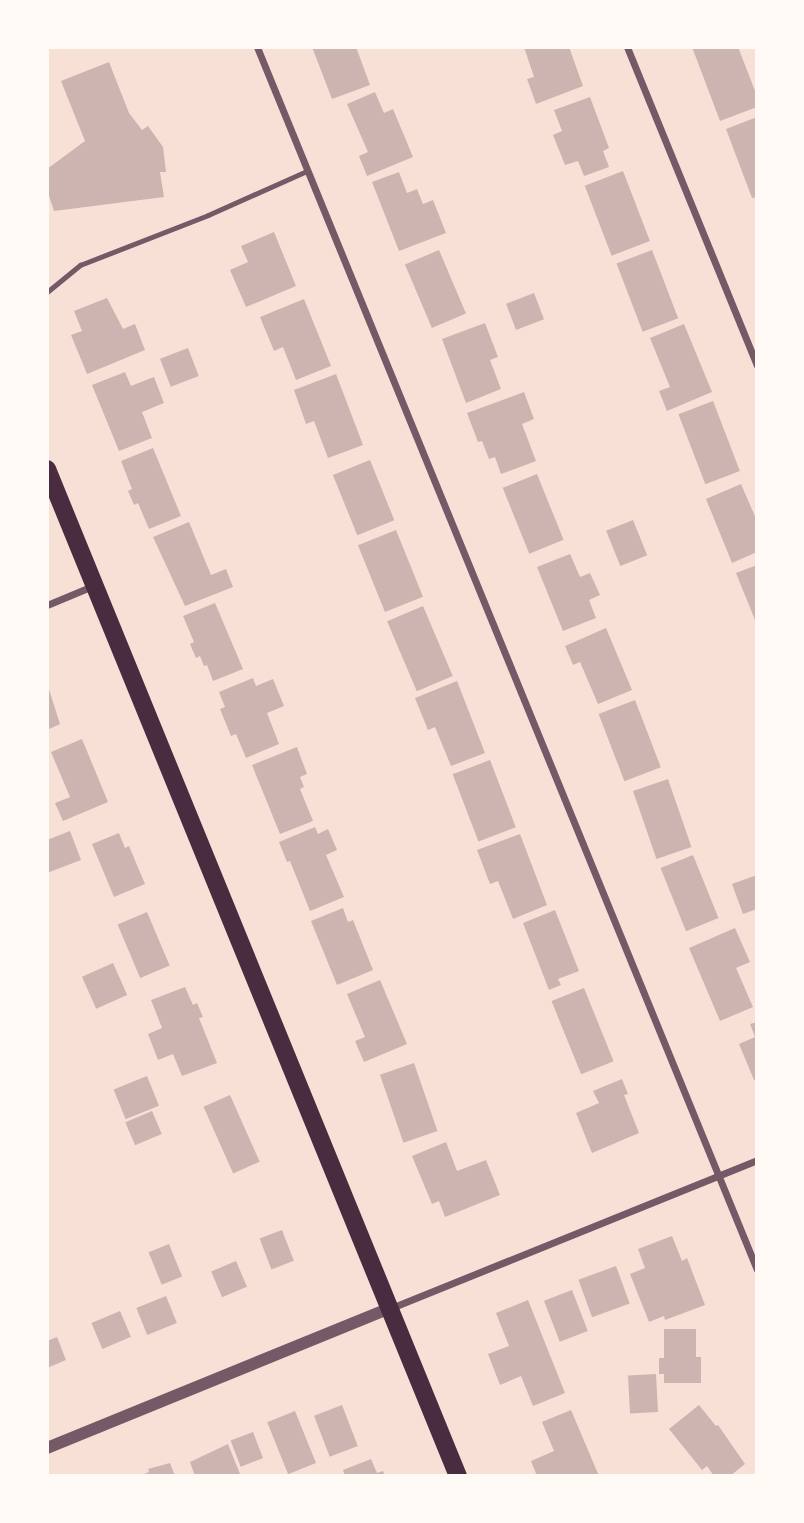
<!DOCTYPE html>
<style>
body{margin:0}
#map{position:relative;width:804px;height:1523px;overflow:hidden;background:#f7e1d7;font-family:"Space Grotesk",sans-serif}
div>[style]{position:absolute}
.building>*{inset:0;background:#ccb4b1;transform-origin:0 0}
.service>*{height:5px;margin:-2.5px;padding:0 2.5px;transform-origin:2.5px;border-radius:2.5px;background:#755966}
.minor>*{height:7px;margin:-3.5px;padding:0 3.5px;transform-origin:3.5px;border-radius:3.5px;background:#755966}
.tertiary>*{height:12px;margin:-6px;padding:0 6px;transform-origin:6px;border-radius:6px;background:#755966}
.primary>*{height:18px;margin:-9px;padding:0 9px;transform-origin:9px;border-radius:9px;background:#4a2c40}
span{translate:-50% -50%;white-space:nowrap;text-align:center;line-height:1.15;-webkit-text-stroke:6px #fffaf5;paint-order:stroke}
.frame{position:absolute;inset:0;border:49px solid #fffaf5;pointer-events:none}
</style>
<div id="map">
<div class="building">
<i style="clip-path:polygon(312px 47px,356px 47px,370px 85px,332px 99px)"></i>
<i style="clip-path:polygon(524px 47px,569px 47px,583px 86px,536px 104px,527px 79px,534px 77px)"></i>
<i style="clip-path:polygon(692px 47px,738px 47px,757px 96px,757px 107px,720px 121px)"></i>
<i style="clip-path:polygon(109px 62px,129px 113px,142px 130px,148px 126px,163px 147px,166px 172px,160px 172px,164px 197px,54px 211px,47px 190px,47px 169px,85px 141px,61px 81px)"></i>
<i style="clip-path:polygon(375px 92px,384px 113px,393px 109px,413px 157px,367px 176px,359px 156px,368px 152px,347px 104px)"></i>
<i style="clip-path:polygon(590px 97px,609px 148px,603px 151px,609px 167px,584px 176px,578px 161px,565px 165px,553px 135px,562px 131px,554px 110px)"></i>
<i style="clip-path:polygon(757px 117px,757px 197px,752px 198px,726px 129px)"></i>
<i style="left:623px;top:171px;width:75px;height:41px;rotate:69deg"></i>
<i style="clip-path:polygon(399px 172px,407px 193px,417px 189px,423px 204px,433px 200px,446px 233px,399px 251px,372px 182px)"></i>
<i style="clip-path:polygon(274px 232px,296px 286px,246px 307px,230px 270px,248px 262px,241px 246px)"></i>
<i style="left:439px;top:250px;width:69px;height:37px;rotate:67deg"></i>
<i style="left:652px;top:250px;width:73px;height:38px;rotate:69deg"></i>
<i style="left:534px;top:293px;width:28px;height:30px;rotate:69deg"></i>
<i style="clip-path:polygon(107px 298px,123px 329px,135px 324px,145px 350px,87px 374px,71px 335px,82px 331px,74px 311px)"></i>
<i style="clip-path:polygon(304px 299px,331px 366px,296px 380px,283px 347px,274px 351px,260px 317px)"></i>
<i style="clip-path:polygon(485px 323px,498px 357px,490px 360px,501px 389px,466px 403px,442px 339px)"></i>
<i style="clip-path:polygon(684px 324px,712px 392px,667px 411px,659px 391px,670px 387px,650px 338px)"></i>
<i style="left:188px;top:348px;width:30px;height:30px;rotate:69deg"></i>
<i style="clip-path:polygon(125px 372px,131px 386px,154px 377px,164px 403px,142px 412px,152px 438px,119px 451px,92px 385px)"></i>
<i style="clip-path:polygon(336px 374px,363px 445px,328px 458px,314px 421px,306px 424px,294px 390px)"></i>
<i style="clip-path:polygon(524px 392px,534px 419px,522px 424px,536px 461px,501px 474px,495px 457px,489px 459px,482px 441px,478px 442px,467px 413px)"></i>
<i style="left:713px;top:401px;width:75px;height:37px;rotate:69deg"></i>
<i style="clip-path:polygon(153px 448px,181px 516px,149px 529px,138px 503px,134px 505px,128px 491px,132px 489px,121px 461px)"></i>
<i style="left:370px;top:460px;width:65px;height:40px;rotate:68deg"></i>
<i style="left:537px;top:474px;width:71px;height:37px;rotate:68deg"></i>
<i style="clip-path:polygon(741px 484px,757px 521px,757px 552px,732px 563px,706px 499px)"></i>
<i style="left:633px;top:520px;width:38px;height:29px;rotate:68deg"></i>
<i style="clip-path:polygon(189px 522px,211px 575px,226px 569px,233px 587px,185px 606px,153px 537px)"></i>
<i style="left:396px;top:530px;width:72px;height:41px;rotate:68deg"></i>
<i style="clip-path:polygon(570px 554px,580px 577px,590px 573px,600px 595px,589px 600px,596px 618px,563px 631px,537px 567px)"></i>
<i style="clip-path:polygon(757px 565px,757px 625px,736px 573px)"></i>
<i style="clip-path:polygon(215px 603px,243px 669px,213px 681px,207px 665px,204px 666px,200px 656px,196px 658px,190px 644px,194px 642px,183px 616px)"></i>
<i style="left:423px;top:606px;width:76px;height:39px;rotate:67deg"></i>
<i style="clip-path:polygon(606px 628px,632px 690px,598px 704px,580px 662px,573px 665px,565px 646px)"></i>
<i style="clip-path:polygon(253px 678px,256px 686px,273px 679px,284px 706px,267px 713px,279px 744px,246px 758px,236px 734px,231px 736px,220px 709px,225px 707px,219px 692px)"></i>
<i style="clip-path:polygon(457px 681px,485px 753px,451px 766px,435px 727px,428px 730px,415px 698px)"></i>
<i style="clip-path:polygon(47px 683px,60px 724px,47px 730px)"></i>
<i style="left:635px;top:700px;width:72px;height:39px;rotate:69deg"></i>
<i style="clip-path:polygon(82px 739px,108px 802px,63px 821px,55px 803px,70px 797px,51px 752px)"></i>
<i style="clip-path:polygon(297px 747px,307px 774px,300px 777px,304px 787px,300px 789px,313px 821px,280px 834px,252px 765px)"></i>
<i style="left:490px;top:760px;width:72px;height:40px;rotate:69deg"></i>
<i style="left:668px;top:779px;width:72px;height:37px;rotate:71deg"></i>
<i style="clip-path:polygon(315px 827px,318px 834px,328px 829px,337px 850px,326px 855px,344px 897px,310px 911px,290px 861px,287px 862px,279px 842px)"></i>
<i style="clip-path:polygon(70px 831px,81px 860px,47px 873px,47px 840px)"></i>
<i style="clip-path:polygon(119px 833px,125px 848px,129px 846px,145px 884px,114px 897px,92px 844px)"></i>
<i style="clip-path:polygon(520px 834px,547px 905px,513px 919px,498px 881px,490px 884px,477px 850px)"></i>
<i style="left:693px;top:855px;width:68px;height:35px;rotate:68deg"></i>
<i style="clip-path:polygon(757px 875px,757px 909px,743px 914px,732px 884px)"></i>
<i style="clip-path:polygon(343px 908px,348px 922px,353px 920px,373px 970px,337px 985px,311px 921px)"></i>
<i style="clip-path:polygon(555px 910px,579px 971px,558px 979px,561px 985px,549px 990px,523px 923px)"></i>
<i style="left:147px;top:912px;width:58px;height:32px;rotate:67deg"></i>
<i style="clip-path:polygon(735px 928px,750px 962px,736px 968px,753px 1007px,720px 1021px,689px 948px)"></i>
<i style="left:113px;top:963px;width:35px;height:34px;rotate:66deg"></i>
<i style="clip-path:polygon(380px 980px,407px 1044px,364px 1062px,355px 1041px,365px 1037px,347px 994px)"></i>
<i style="clip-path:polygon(185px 987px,193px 1005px,197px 1003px,203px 1017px,199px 1018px,217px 1063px,182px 1076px,173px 1054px,158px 1060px,148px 1034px,162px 1028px,151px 1000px)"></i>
<i style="left:584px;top:988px;width:79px;height:35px;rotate:68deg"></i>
<i style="clip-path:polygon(757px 1022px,757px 1079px,754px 1080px,739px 1044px,755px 1037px,750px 1024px)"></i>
<i style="left:414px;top:1063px;width:72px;height:36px;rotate:71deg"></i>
<i style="left:147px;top:1076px;width:32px;height:36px;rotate:68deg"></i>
<i style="clip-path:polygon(622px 1079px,628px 1094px,624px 1095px,639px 1133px,592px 1153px,576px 1113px,599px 1103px,593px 1091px)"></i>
<i style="left:230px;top:1095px;width:73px;height:29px;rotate:66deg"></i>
<i style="left:152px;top:1111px;width:25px;height:29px;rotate:67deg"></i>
<i style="clip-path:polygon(446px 1142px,457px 1171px,486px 1160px,500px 1195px,445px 1217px,439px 1201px,432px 1204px,412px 1156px)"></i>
<i style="left:282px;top:1230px;width:33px;height:24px;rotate:69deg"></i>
<i style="clip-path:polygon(672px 1236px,682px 1261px,687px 1258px,705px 1305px,665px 1320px,664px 1316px,649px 1322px,630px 1274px,645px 1268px,638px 1249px)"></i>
<i style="left:169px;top:1244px;width:35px;height:22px;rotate:68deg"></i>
<i style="left:236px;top:1261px;width:28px;height:27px;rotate:67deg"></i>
<i style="left:616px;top:1266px;width:40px;height:40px;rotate:70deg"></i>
<i style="left:572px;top:1290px;width:44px;height:30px;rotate:69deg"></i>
<i style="left:166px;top:1296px;width:29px;height:32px;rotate:68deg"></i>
<i style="clip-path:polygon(528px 1300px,565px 1393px,533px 1406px,521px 1376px,500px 1385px,488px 1354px,509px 1346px,496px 1313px)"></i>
<i style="left:120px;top:1311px;width:28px;height:31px;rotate:67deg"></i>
<i style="clip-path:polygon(664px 1329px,696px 1329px,696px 1357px,701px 1357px,701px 1383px,664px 1383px,664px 1374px,659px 1374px,659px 1358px,664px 1358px)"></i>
<i style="clip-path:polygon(57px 1337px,66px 1360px,47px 1368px,47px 1341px)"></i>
<i style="left:656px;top:1374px;width:38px;height:28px;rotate:87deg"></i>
<i style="left:342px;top:1405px;width:44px;height:30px;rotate:69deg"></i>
<i style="clip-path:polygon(699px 1405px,716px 1426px,718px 1425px,745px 1464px,730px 1476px,714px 1476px,707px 1466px,702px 1470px,669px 1429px)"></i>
<i style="clip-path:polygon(571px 1410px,599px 1476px,537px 1476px,531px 1461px,554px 1451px,542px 1422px)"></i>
<i style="left:295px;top:1411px;width:56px;height:30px;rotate:68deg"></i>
<i style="left:253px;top:1432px;width:28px;height:24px;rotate:69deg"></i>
<i style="clip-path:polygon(228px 1444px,240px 1474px,195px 1476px,190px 1462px)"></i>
<i style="clip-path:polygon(371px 1459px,377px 1473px,383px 1471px,385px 1476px,345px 1476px,343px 1470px)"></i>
<i style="clip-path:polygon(170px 1463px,175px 1476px,139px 1476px,149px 1472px,148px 1469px)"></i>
</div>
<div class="service">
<i style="left:47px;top:292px;width:43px;rotate:-39.3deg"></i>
<i style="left:80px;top:265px;width:137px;rotate:-21.3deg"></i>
<i style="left:208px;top:215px;width:108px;rotate:-24deg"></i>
</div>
<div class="minor">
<i style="left:257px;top:47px;width:1321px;rotate:67.76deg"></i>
<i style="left:627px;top:47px;width:344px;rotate:67.8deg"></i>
<i style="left:47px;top:605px;width:52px;rotate:-22.6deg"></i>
<i style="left:391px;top:1308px;width:395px;rotate:-22deg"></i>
</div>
<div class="tertiary">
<i style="left:47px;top:1448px;width:370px;rotate:-22.2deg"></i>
</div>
<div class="primary">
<i style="left:47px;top:469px;width:1088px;rotate:67.8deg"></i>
</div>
<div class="frame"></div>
</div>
